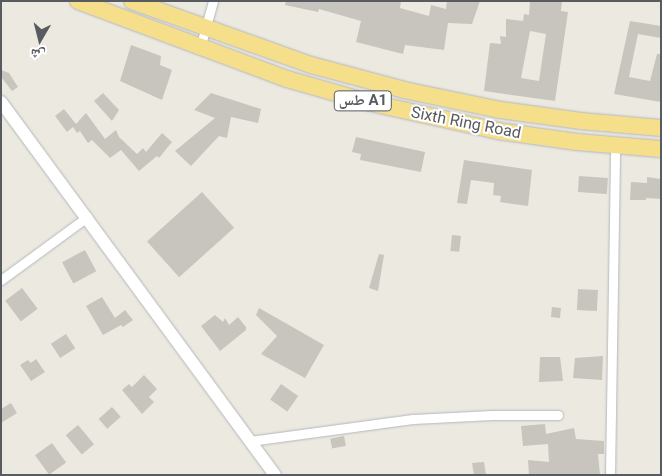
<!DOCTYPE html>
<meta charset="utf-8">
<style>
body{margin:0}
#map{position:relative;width:662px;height:476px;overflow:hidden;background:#ebe9e0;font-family:Roboto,"Noto Naskh Arabic",sans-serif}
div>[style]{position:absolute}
.building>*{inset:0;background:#c8c5bf;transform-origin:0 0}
.roads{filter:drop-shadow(0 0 1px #b5b7bc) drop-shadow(0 0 1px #b5b7bc)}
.street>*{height:9px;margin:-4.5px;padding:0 4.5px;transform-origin:4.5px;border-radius:4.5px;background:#fff}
.secondary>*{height:12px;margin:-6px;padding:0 6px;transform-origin:6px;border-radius:6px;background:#fff}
.highway>*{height:16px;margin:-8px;padding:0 8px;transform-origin:8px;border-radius:8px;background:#f6df8b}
span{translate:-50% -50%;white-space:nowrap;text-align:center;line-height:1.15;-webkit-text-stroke:4px #fff;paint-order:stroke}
.shield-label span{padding:1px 4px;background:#fff;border:1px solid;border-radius:4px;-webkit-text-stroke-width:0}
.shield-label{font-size:15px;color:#585b60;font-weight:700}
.street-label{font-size:16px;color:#585b60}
.frame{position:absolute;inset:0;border:2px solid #585b60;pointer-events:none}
.north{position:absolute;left:15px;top:15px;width:50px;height:50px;-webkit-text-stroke:4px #fff;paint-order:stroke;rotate:188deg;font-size:14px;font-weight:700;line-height:20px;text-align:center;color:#585b60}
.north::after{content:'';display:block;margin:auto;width:18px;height:22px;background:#585b60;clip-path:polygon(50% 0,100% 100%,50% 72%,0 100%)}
</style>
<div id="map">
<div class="building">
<i style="clip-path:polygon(286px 1px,401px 1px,400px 8px,429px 16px,431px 5px,446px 9px,447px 1px,480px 1px,472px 24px,448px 23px,444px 50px,405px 45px,403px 54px,356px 42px,361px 21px,319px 9px,318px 12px,285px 5px)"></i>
<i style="clip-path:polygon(evenodd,530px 1px,562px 1px,561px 11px,568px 12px,555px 101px,484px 91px,490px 43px,501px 44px,500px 36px,506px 37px,506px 19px,523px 21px,524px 14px,529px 15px,530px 1px,530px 31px,546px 34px,539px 81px,521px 78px,530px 31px)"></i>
<i style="clip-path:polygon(630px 21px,661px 26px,661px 38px,638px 34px,629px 77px,650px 81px,657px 54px,661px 54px,661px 102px,614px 94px)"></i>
<i style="clip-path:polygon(131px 45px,161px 56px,160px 65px,172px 70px,162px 100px,120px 81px)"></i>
<i style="clip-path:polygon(1px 70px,9px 73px,18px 87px,12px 91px,1px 77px)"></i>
<i style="clip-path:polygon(103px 93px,119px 110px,112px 121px,94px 101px)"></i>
<i style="clip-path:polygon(211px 93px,261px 109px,258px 123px,231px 117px,227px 138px,219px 136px,191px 166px,175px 151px,215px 118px,194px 110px)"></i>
<i style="clip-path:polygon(64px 109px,76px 124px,86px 113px,105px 139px,116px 130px,119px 137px,137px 154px,143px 148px,146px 152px,162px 133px,172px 142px,159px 158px,157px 156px,139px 171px,121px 150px,110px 158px,92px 140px,88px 143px,80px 131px,77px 133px,73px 127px,67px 132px,55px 116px)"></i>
<i style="clip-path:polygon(356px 137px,425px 152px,421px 172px,360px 160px,361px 154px,352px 152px)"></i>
<i style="clip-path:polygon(464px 160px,532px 170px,528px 206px,500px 202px,501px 196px,493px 195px,494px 183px,471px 180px,467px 204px,457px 203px)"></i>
<i style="left:579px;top:176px;width:29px;height:16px;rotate:4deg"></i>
<i style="clip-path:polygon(647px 177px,661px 179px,661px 199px,646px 198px,646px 200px,630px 200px,631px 182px,647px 183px)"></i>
<i style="left:202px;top:192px;width:48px;height:74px;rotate:48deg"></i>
<i style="left:452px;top:235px;width:9px;height:16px;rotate:6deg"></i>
<i style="left:85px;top:250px;width:24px;height:26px;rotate:62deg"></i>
<i style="clip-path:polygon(379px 254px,384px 255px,378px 291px,369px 288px)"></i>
<i style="left:22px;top:288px;width:26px;height:21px;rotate:53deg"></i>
<i style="left:578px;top:289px;width:20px;height:21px;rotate:3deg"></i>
<i style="clip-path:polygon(102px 297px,115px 318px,125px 310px,133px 320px,123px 327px,121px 325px,103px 335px,86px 306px)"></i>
<i style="left:552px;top:307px;width:9px;height:10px;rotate:6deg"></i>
<i style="clip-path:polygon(259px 308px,324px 345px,305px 378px,261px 354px,277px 336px,256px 315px)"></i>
<i style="clip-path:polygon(215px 315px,223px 322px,225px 318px,229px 325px,238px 317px,246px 327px,246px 330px,220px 351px,201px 326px)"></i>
<i style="left:66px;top:334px;width:17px;height:18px;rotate:57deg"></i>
<i style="clip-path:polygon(603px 356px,602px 380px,573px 378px,575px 358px)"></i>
<i style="clip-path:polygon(540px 357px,560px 357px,563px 381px,539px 382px)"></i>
<i style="clip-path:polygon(36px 359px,45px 372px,31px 381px,20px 365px,28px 360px,31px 363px)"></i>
<i style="clip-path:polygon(144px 375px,157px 389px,149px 397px,154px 402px,142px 414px,122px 390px,129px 384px,132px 387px)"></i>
<i style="left:281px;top:384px;width:21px;height:19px;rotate:35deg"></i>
<i style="clip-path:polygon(11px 403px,17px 413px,1px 423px,1px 409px)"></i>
<i style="left:112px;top:407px;width:13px;height:18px;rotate:48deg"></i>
<i style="clip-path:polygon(545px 424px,546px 434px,574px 428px,576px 439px,604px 441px,604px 454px,598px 454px,600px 475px,529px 475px,528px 460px,549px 462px,548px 444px,523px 446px,521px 426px)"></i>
<i style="left:78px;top:425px;width:25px;height:16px;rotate:50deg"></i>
<i style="left:344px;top:436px;width:10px;height:14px;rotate:79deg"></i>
<i style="left:52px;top:443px;width:24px;height:21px;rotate:54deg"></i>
<i style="clip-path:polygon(484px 462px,486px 475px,474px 475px,472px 463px)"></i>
</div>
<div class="roads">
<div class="street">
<i style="left:200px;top:48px;width:49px;rotate:-74.5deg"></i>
<i style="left:1px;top:280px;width:107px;rotate:-36.2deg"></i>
<i style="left:250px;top:441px;width:164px;rotate:-7.7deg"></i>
<i style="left:413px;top:419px;width:79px;rotate:-2.9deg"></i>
<i style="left:492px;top:415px;width:66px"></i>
<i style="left:610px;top:475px;width:330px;rotate:-89.1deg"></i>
</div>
<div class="secondary">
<i style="left:1px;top:102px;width:463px;rotate:53.7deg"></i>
</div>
<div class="highway">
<i style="left:78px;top:1px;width:223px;rotate:20.5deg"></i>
<i style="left:287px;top:79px;width:87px;rotate:15.9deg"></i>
<i style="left:371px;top:103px;width:130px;rotate:12.4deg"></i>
<i style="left:498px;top:131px;width:80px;rotate:7.9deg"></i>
<i style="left:577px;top:142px;width:84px;rotate:4.8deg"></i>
<i style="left:132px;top:1px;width:190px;rotate:19.7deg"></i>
<i style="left:311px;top:65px;width:96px;rotate:15deg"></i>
<i style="left:404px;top:90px;width:99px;rotate:11.7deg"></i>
<i style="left:501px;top:110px;width:81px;rotate:7.8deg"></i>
<i style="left:581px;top:121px;width:80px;rotate:5deg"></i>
</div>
</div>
<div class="shield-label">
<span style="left:363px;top:101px">طس A1</span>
</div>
<div class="street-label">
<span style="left:466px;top:123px;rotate:11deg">Sixth Ring Road</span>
</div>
<div class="frame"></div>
<div class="north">ش</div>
</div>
